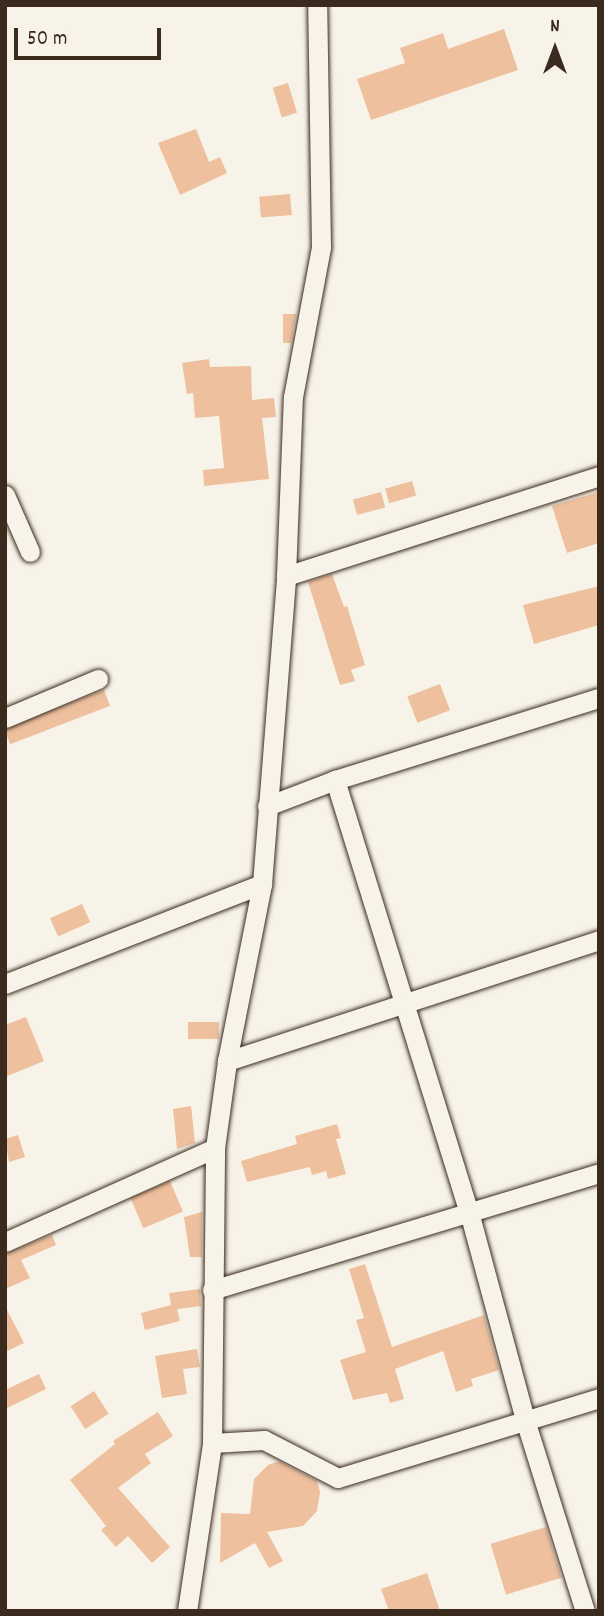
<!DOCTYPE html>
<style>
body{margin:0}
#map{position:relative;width:604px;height:1616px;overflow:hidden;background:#f7f3e8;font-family:Dekko,sans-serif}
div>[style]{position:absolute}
.building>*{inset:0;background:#eec09e;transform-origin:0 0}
.roads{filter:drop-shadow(0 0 2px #3b2a1e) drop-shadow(0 0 2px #3b2a1e)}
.minor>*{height:19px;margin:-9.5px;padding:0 9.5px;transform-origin:9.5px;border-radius:9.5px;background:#f7f3e8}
span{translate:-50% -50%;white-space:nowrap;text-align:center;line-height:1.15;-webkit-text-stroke:5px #f7f3e8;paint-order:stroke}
.frame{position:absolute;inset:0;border:7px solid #3b2a1e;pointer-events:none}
.north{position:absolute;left:520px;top:14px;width:70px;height:70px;-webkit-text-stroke:5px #f7f3e8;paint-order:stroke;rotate:0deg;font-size:19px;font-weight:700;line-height:28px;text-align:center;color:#3b2a1e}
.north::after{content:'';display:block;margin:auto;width:24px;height:32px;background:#3b2a1e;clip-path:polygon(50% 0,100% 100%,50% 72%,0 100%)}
.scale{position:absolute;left:14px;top:28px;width:147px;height:32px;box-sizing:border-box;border:4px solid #3b2a1e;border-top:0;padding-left:9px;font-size:21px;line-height:24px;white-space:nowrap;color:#3b2a1e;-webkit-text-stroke:5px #f7f3e8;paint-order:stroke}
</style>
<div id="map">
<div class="building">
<i style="clip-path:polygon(504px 29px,518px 70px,371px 120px,357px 79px,405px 63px,400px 48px,443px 33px,448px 49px)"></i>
<i style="left:288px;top:83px;width:31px;height:16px;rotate:73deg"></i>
<i style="clip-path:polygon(196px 129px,209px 162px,220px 157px,227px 173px,180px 195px,158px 143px)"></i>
<i style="left:290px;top:194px;width:21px;height:31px;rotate:85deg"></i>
<i style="clip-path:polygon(283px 314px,296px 314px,291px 343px,283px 343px)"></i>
<i style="clip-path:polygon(209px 359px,210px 367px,251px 366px,252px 400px,274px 398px,276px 417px,262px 418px,269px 479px,204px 486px,203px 470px,224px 468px,219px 416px,195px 418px,193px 393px,187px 394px,182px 363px)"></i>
<i style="left:412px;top:481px;width:15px;height:28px;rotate:74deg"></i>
<i style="left:381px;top:492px;width:16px;height:29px;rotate:75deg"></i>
<i style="clip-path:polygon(599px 492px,599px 543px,567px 553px,552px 506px)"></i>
<i style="clip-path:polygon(332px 574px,344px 607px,347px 606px,365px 665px,351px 670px,355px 681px,340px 685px,308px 582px)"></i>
<i style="clip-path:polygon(599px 586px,599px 625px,534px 644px,523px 605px)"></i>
<i style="left:440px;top:684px;width:28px;height:35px;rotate:69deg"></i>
<i style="left:104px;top:690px;width:17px;height:107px;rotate:69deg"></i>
<i style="left:82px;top:904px;width:20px;height:35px;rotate:66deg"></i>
<i style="clip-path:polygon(26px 1017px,44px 1061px,5px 1077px,5px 1025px)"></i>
<i style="left:219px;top:1022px;width:17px;height:31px;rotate:90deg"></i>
<i style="clip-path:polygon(191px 1106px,195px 1143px,177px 1149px,173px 1109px)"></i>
<i style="clip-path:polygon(337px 1124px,341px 1138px,336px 1139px,346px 1174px,328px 1179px,326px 1171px,312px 1175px,310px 1167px,247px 1182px,241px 1161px,297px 1144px,295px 1136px)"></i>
<i style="clip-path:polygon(18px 1135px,25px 1157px,9px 1162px,5px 1139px)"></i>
<i style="left:170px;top:1181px;width:33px;height:43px;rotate:67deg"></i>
<i style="clip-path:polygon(202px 1212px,202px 1257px,190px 1257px,184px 1217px)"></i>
<i style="clip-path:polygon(52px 1235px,56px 1245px,21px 1260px,30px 1278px,5px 1289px,5px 1254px)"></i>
<i style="clip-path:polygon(365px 1264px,392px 1347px,484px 1315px,499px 1370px,471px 1379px,473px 1386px,456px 1392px,443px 1351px,395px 1369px,404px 1399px,390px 1403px,387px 1393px,353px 1400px,340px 1360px,366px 1352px,356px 1320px,364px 1318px,349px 1269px)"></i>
<i style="clip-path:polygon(200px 1289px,201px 1306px,177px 1309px,180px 1321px,145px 1330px,141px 1313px,171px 1305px,169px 1293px)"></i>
<i style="clip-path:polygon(5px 1306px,24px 1343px,5px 1352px)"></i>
<i style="clip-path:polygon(197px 1349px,200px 1367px,183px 1369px,187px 1394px,162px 1398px,155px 1356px)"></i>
<i style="clip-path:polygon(39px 1374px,46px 1389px,5px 1409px,5px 1390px)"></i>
<i style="left:94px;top:1391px;width:27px;height:28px;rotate:57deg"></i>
<i style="clip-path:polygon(158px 1412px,173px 1436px,145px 1454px,151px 1463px,118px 1488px,170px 1547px,152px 1563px,128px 1536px,116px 1547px,101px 1530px,106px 1526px,70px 1480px,115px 1444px,113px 1441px)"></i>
<i style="clip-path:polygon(279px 1461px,317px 1481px,320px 1492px,317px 1511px,303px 1526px,267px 1532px,283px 1561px,269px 1568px,255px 1543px,220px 1563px,221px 1513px,250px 1514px,254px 1479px,268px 1465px)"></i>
<i style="left:546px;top:1527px;width:53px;height:58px;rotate:73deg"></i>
<i style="clip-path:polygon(427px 1573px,440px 1611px,389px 1611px,381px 1589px)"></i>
</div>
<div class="roads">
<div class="minor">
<i style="left:5px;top:495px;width:62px;rotate:66.3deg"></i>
<i style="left:286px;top:576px;width:329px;rotate:-17.7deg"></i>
<i style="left:5px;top:718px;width:101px;rotate:-22.8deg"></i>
<i style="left:335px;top:780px;width:452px;rotate:72.8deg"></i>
<i style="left:469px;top:1212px;width:215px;rotate:74.9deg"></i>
<i style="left:525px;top:1420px;width:200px;rotate:72.6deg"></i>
<i style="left:267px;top:806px;width:73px;rotate:-20.9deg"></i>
<i style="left:335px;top:780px;width:276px;rotate:-17.3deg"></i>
<i style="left:5px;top:984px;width:276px;rotate:-21.3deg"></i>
<i style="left:227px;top:1061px;width:391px;rotate:-18deg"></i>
<i style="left:5px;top:1242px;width:230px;rotate:-24.1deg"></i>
<i style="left:212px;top:1290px;width:404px;rotate:-16.8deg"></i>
<i style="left:212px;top:1443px;width:52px;rotate:-3.3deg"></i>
<i style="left:264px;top:1440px;width:83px;rotate:27.2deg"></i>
<i style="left:338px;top:1478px;width:273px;rotate:-17deg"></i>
<i style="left:187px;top:1611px;width:170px;rotate:-81.5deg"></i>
<i style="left:212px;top:1443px;width:295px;rotate:-89.4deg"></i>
<i style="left:215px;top:1148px;width:88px;rotate:-82.1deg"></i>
<i style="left:227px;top:1061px;width:180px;rotate:-78.8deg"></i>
<i style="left:262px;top:884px;width:309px;rotate:-85.5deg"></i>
<i style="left:286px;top:576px;width:179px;rotate:-87.8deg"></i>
<i style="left:293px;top:397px;width:153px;rotate:-79.4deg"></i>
<i style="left:321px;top:247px;width:242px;rotate:-90.9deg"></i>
</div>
</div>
<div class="frame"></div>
<div class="north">N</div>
<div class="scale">50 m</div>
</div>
